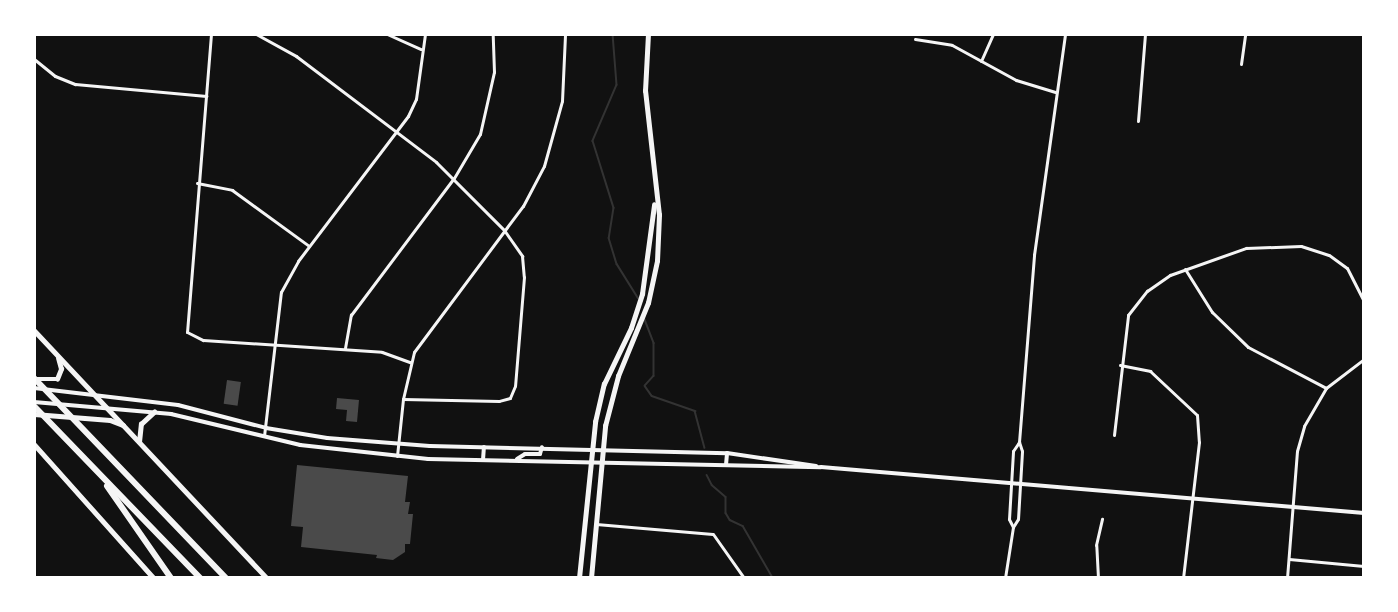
<!DOCTYPE html>
<style>
body{margin:0}
#map{position:relative;width:1398px;height:612px;overflow:hidden;background:#111;font-family:Figtree,sans-serif}
div>[style]{position:absolute}
.stream>*{height:1.5px;margin:-0.75px;padding:0 0.75px;transform-origin:0.75px;border-radius:0.75px;background:#333}
.building>*{inset:0;background:#4a4a4a;transform-origin:0 0}
.minor>*{height:3px;margin:-1.5px;padding:0 1.5px;transform-origin:1.5px;border-radius:1.5px;background:#f5f5f5}
.tertiary>*{height:4px;margin:-2px;padding:0 2px;transform-origin:2px;border-radius:2px;background:#f5f5f5}
.secondary>*{height:4.5px;margin:-2.25px;padding:0 2.25px;transform-origin:2.25px;border-radius:2.25px;background:#f5f5f5}
.motorway>*{height:6px;margin:-3px;padding:0 3px;transform-origin:3px;border-radius:3px;background:#f5f5f5}
span{translate:-50% -50%;white-space:nowrap;text-align:center;line-height:1.15;-webkit-text-stroke:5px #fff;paint-order:stroke}
.frame{position:absolute;inset:0;border:36px solid #fff;pointer-events:none}
</style>
<div id="map">
<div class="stream">
<i style="left:613px;top:34px;width:51px;rotate:85.5deg"></i>
<i style="left:617px;top:85px;width:61px;rotate:113.2deg"></i>
<i style="left:593px;top:141px;width:70px;rotate:72.6deg"></i>
<i style="left:614px;top:208px;width:30px;rotate:99deg"></i>
<i style="left:609px;top:238px;width:27px;rotate:73deg"></i>
<i style="left:617px;top:264px;width:40px;rotate:58deg"></i>
<i style="left:644px;top:317px;width:28px;rotate:69deg"></i>
<i style="left:654px;top:343px;width:33px;rotate:90deg"></i>
<i style="left:654px;top:376px;width:13px;rotate:132deg"></i>
<i style="left:645px;top:386px;width:12px;rotate:55deg"></i>
<i style="left:652px;top:396px;width:46px;rotate:19.2deg"></i>
<i style="left:695px;top:411px;width:38px;rotate:75deg"></i>
<i style="left:707px;top:475px;width:11px;rotate:63deg"></i>
<i style="left:712px;top:485px;width:18px;rotate:41deg"></i>
<i style="left:726px;top:497px;width:16px;rotate:90deg"></i>
<i style="left:726px;top:513px;width:8px;rotate:60deg"></i>
<i style="left:730px;top:520px;width:14px;rotate:25deg"></i>
<i style="left:743px;top:526px;width:60px;rotate:60deg"></i>
</div>
<div class="building">
<i style="left:227px;top:380px;width:14px;height:24px;rotate:8deg"></i>
<i style="clip-path:polygon(337px 398px,359px 400px,357px 422px,346px 421px,347px 410px,336px 409px)"></i>
<i style="clip-path:polygon(297px 465px,408px 476px,405px 502px,410px 502px,408px 514px,413px 514px,410px 544px,405px 544px,405px 552px,393px 560px,376px 558px,377px 555px,301px 547px,303px 527px,291px 526px)"></i>
</div>
<div class="minor">
<i style="left:211px;top:34px;width:299px;rotate:94.6deg"></i>
<i style="left:187px;top:332px;width:18px;rotate:27deg"></i>
<i style="left:203px;top:340px;width:179px;rotate:3.8deg"></i>
<i style="left:382px;top:352px;width:30px;rotate:20deg"></i>
<i style="left:256px;top:34px;width:46px;rotate:28.8deg"></i>
<i style="left:296px;top:56px;width:176px;rotate:37.1deg"></i>
<i style="left:436px;top:162px;width:96px;rotate:45deg"></i>
<i style="left:504px;top:230px;width:32px;rotate:55deg"></i>
<i style="left:522px;top:256px;width:21px;rotate:85deg"></i>
<i style="left:524px;top:277px;width:109px;rotate:94.7deg"></i>
<i style="left:515px;top:386px;width:13px;rotate:113deg"></i>
<i style="left:510px;top:398px;width:11px;rotate:165deg"></i>
<i style="left:499px;top:401px;width:96px;rotate:-178.8deg"></i>
<i style="left:387px;top:34px;width:37px;rotate:24deg"></i>
<i style="left:915px;top:39px;width:37px;rotate:9deg"></i>
<i style="left:952px;top:45px;width:73px;rotate:28.7deg"></i>
<i style="left:1016px;top:80px;width:41px;rotate:17.1deg"></i>
<i style="left:34px;top:59px;width:27px;rotate:39deg"></i>
<i style="left:55px;top:76px;width:22px;rotate:22deg"></i>
<i style="left:75px;top:84px;width:132px;rotate:5.2deg"></i>
<i style="left:981px;top:61px;width:30px;rotate:-66deg"></i>
<i style="left:1241px;top:64px;width:30px;rotate:-82deg"></i>
<i style="left:1138px;top:121px;width:87px;rotate:-85.4deg"></i>
<i style="left:197px;top:183px;width:36px;rotate:11deg"></i>
<i style="left:232px;top:190px;width:95px;rotate:36deg"></i>
<i style="left:1185px;top:269px;width:51px;rotate:57.9deg"></i>
<i style="left:1212px;top:312px;width:50px;rotate:44.2deg"></i>
<i style="left:1248px;top:347px;width:88px;rotate:27.7deg"></i>
<i style="left:345px;top:348px;width:34px;rotate:-80deg"></i>
<i style="left:351px;top:315px;width:171px;rotate:-53.1deg"></i>
<i style="left:454px;top:178px;width:51px;rotate:-59.4deg"></i>
<i style="left:480px;top:134px;width:64px;rotate:-77.3deg"></i>
<i style="left:494px;top:72px;width:38px;rotate:-92deg"></i>
<i style="left:1120px;top:365px;width:31px;rotate:11deg"></i>
<i style="left:1150px;top:371px;width:64px;rotate:43.1deg"></i>
<i style="left:1197px;top:415px;width:27px;rotate:86deg"></i>
<i style="left:1199px;top:442px;width:137px;rotate:96.7deg"></i>
<i style="left:1114px;top:435px;width:121px;rotate:-83.3deg"></i>
<i style="left:1128px;top:315px;width:31px;rotate:-52deg"></i>
<i style="left:1147px;top:291px;width:28px;rotate:-35deg"></i>
<i style="left:1170px;top:275px;width:81px;rotate:-19.6deg"></i>
<i style="left:1246px;top:248px;width:55px;rotate:-2.1deg"></i>
<i style="left:1301px;top:246px;width:29px;rotate:18deg"></i>
<i style="left:1329px;top:255px;width:22px;rotate:36deg"></i>
<i style="left:1347px;top:268px;width:37px;rotate:63deg"></i>
<i style="left:264px;top:436px;width:145px;rotate:-83.3deg"></i>
<i style="left:281px;top:292px;width:35px;rotate:-61deg"></i>
<i style="left:298px;top:261px;width:182px;rotate:-52.8deg"></i>
<i style="left:408px;top:116px;width:19px;rotate:-65deg"></i>
<i style="left:416px;top:99px;width:66px;rotate:-82.1deg"></i>
<i style="left:397px;top:456px;width:57px;rotate:-84deg"></i>
<i style="left:403px;top:399px;width:48px;rotate:-76.8deg"></i>
<i style="left:414px;top:352px;width:182px;rotate:-53.3deg"></i>
<i style="left:523px;top:206px;width:45px;rotate:-62.3deg"></i>
<i style="left:544px;top:166px;width:67px;rotate:-74.5deg"></i>
<i style="left:562px;top:101px;width:67px;rotate:-87.4deg"></i>
<i style="left:596px;top:524px;width:117px;rotate:4.9deg"></i>
<i style="left:713px;top:534px;width:54px;rotate:54.8deg"></i>
<i style="left:1013px;top:527px;width:9px;rotate:-117deg"></i>
<i style="left:1009px;top:519px;width:68px;rotate:-86.6deg"></i>
<i style="left:1013px;top:451px;width:11px;rotate:-56deg"></i>
<i style="left:1289px;top:559px;width:75px;rotate:5.3deg"></i>
<i style="left:1005px;top:578px;width:52px;rotate:-81.1deg"></i>
<i style="left:1013px;top:527px;width:9px;rotate:-58deg"></i>
<i style="left:1018px;top:519px;width:68px;rotate:-86.6deg"></i>
<i style="left:1022px;top:451px;width:9px;rotate:-108deg"></i>
<i style="left:1019px;top:442px;width:188px;rotate:-85.4deg"></i>
<i style="left:1034px;top:255px;width:223px;rotate:-82deg"></i>
<i style="left:1098px;top:578px;width:33px;rotate:-93deg"></i>
<i style="left:1096px;top:545px;width:27px;rotate:-77deg"></i>
<i style="left:1287px;top:578px;width:127px;rotate:-85.5deg"></i>
<i style="left:1297px;top:451px;width:26px;rotate:-74deg"></i>
<i style="left:1304px;top:426px;width:44px;rotate:-59.9deg"></i>
<i style="left:1326px;top:388px;width:48px;rotate:-37.3deg"></i>
</div>
<div class="tertiary">
<i style="left:34px;top:388px;width:145px;rotate:6.7deg"></i>
<i style="left:178px;top:405px;width:91px;rotate:14.6deg"></i>
<i style="left:266px;top:428px;width:62px;rotate:9.3deg"></i>
<i style="left:327px;top:438px;width:103px;rotate:4.4deg"></i>
<i style="left:430px;top:446px;width:297px;rotate:1.4deg"></i>
<i style="left:727px;top:453px;width:90px;rotate:8.3deg"></i>
<i style="left:34px;top:402px;width:138px;rotate:5deg"></i>
<i style="left:171px;top:414px;width:133px;rotate:13.5deg"></i>
<i style="left:300px;top:445px;width:129px;rotate:6.2deg"></i>
<i style="left:428px;top:459px;width:393px;rotate:1.2deg"></i>
<i style="left:821px;top:467px;width:545px;rotate:4.84deg"></i>
<i style="left:517px;top:459px;width:9px;rotate:-32deg"></i>
<i style="left:525px;top:454px;width:15px"></i>
<i style="left:540px;top:454px;width:7px;rotate:-74deg"></i>
<i style="left:483px;top:460px;width:13px;rotate:-86deg"></i>
<i style="left:726px;top:465px;width:12px;rotate:-85deg"></i>
</div>
<div class="secondary">
<i style="left:34px;top:330px;width:340px;rotate:46.8deg"></i>
<i style="left:34px;top:379px;width:23px"></i>
<i style="left:57px;top:379px;width:11px;rotate:-68deg"></i>
<i style="left:61px;top:369px;width:11px;rotate:-105deg"></i>
<i style="left:34px;top:414px;width:76px;rotate:4.5deg"></i>
<i style="left:110px;top:420px;width:14px;rotate:21deg"></i>
<i style="left:139px;top:442px;width:18px;rotate:-84deg"></i>
<i style="left:141px;top:424px;width:18px;rotate:-43deg"></i>
<i style="left:34px;top:444px;width:180px;rotate:48.2deg"></i>
<i style="left:579px;top:578px;width:157px;rotate:-84.1deg"></i>
<i style="left:595px;top:422px;width:39px;rotate:-77deg"></i>
<i style="left:604px;top:384px;width:62px;rotate:-64.3deg"></i>
<i style="left:631px;top:328px;width:36px;rotate:-72deg"></i>
<i style="left:642px;top:294px;width:90px;rotate:-82.3deg"></i>
<i style="left:591px;top:578px;width:153px;rotate:-84.7deg"></i>
<i style="left:605px;top:426px;width:52px;rotate:-75.4deg"></i>
<i style="left:618px;top:376px;width:79px;rotate:-67.7deg"></i>
<i style="left:648px;top:303px;width:43px;rotate:-77.9deg"></i>
<i style="left:657px;top:261px;width:46px;rotate:-87.5deg"></i>
<i style="left:659px;top:215px;width:125px;rotate:-96.4deg"></i>
<i style="left:645px;top:91px;width:57px;rotate:-87deg"></i>
</div>
<div class="motorway">
<i style="left:34px;top:378px;width:277px;rotate:46.2deg"></i>
<i style="left:34px;top:406px;width:239px;rotate:46deg"></i>
<i style="left:107px;top:486px;width:112px;rotate:55.2deg"></i>
</div>
<div class="frame"></div>
</div>
